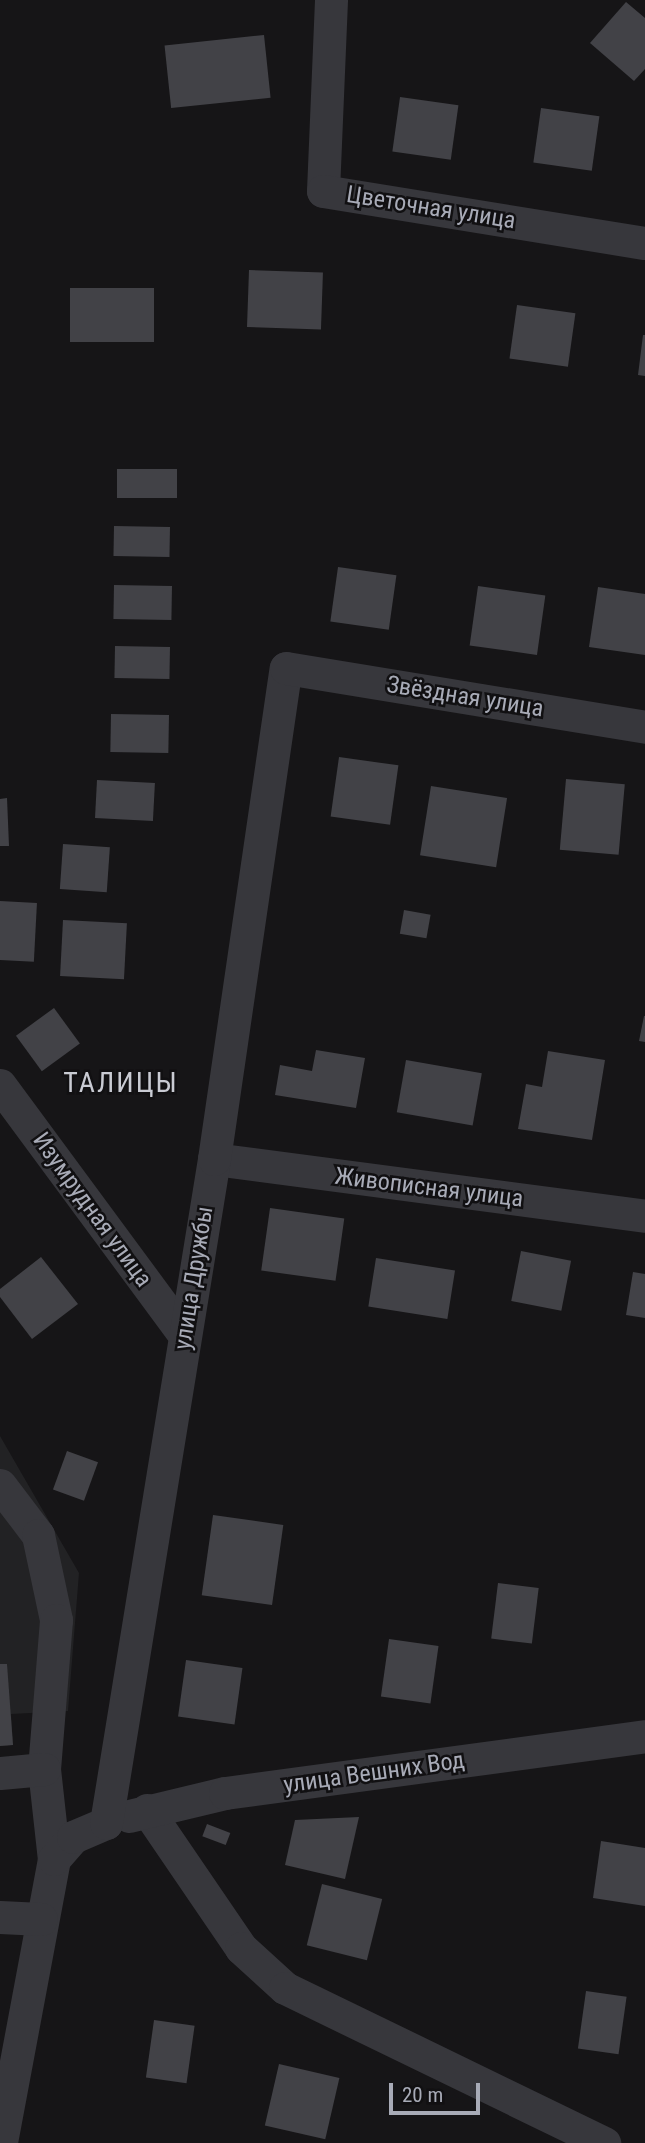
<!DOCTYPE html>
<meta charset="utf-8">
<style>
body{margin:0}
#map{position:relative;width:645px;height:2143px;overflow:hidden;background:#161517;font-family:"Roboto Condensed",sans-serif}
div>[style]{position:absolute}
.built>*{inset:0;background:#222224}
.building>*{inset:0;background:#424247;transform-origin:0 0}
.minor>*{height:33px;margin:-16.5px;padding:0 16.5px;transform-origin:16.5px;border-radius:16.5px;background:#37373c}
span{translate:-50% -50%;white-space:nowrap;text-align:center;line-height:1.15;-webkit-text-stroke:5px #111012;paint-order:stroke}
.street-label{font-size:24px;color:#a8abb7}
.quarter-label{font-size:28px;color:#c9cbd3;letter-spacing:2px}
.scale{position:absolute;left:389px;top:2083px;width:91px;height:32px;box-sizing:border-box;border:4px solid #a8abb7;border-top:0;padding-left:9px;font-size:21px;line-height:24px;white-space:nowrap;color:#a8abb7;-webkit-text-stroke:5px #111012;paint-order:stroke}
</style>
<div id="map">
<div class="built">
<i style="clip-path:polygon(0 1436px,79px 1573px,68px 1711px,11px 1714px,13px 1745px,0 1746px)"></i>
</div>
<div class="building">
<i style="clip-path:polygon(626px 2px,645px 18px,645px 69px,634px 81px,590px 43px)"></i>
<i style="left:264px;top:35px;width:63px;height:100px;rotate:84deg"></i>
<i style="left:400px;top:97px;width:59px;height:55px;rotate:8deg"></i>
<i style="left:541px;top:108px;width:59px;height:55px;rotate:8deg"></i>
<i style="left:249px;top:270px;width:74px;height:57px;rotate:2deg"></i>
<i style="left:154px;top:288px;width:54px;height:84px;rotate:90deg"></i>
<i style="left:517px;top:305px;width:59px;height:54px;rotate:8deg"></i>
<i style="clip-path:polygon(643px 335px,645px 335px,645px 376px,638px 375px)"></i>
<i style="left:177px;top:469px;width:29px;height:60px;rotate:90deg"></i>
<i style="left:114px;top:526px;width:56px;height:30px;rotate:1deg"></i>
<i style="left:338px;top:567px;width:59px;height:55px;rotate:8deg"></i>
<i style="left:114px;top:585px;width:58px;height:34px;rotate:1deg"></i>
<i style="left:478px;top:586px;width:68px;height:60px;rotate:8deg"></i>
<i style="clip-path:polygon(598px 587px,645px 594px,645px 655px,589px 647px)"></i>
<i style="left:115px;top:646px;width:55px;height:32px;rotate:1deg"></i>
<i style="left:111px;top:714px;width:58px;height:38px;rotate:1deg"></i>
<i style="left:339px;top:757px;width:60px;height:60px;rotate:8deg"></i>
<i style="left:566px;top:779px;width:59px;height:71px;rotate:5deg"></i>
<i style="left:97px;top:780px;width:58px;height:38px;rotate:3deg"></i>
<i style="left:431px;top:786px;width:77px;height:70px;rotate:9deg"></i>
<i style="clip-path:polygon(7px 798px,9px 846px,0 846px,0 799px)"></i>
<i style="left:63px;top:844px;width:47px;height:45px;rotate:4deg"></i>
<i style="left:0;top:901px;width:37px;height:59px;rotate:3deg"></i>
<i style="left:404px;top:910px;width:27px;height:24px;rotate:10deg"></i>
<i style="left:63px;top:920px;width:64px;height:56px;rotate:3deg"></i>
<i style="left:54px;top:1008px;width:44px;height:47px;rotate:54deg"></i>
<i style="clip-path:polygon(644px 1016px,645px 1016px,645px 1042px,639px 1041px)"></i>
<i style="clip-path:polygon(316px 1050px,365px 1058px,356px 1108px,275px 1095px,280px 1065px,312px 1071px)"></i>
<i style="clip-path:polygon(548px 1051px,605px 1060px,592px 1140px,518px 1129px,526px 1084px,542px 1087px)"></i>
<i style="left:406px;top:1060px;width:77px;height:53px;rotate:10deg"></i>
<i style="left:270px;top:1208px;width:75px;height:63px;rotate:8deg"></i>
<i style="left:521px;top:1251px;width:51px;height:51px;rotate:11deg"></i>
<i style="clip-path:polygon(41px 1257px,78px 1304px,32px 1339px,0 1297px,0 1289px)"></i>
<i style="left:376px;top:1258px;width:80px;height:49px;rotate:9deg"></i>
<i style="clip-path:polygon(633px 1272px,645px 1274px,645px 1318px,626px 1315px)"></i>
<i style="left:67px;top:1451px;width:33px;height:41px;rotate:20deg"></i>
<i style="left:213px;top:1515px;width:71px;height:81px;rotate:8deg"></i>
<i style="left:498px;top:1583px;width:41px;height:56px;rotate:7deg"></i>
<i style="left:389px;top:1639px;width:50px;height:58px;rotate:8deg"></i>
<i style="left:186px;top:1660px;width:57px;height:57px;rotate:8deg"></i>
<i style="clip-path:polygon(0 1664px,7px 1664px,13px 1745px,0 1746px)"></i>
<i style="clip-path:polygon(359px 1817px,345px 1879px,285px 1865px,295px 1820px)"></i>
<i style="left:207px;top:1824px;width:25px;height:13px;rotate:21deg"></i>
<i style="clip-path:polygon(601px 1841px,645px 1848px,645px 1906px,593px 1898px)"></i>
<i style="left:322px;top:1884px;width:62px;height:63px;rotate:14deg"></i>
<i style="left:586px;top:1991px;width:41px;height:58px;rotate:8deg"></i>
<i style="left:154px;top:2020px;width:41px;height:58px;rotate:8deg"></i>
<i style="left:279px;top:2064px;width:62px;height:63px;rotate:13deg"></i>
</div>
<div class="minor">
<i style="left:331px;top:0;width:191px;rotate:92.4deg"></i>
<i style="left:323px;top:191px;width:326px;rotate:9.2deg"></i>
<i style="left:0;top:1085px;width:310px;rotate:53.6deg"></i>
<i style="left:214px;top:1159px;width:435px;rotate:7.5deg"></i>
<i style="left:0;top:1485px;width:63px;rotate:52.8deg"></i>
<i style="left:38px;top:1535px;width:87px;rotate:78deg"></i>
<i style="left:56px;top:1620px;width:149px;rotate:94.6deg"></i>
<i style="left:44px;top:1769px;width:91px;rotate:83.7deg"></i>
<i style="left:54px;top:1859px;width:289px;rotate:100.6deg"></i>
<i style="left:0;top:1773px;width:44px;rotate:-5.2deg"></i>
<i style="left:147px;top:1810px;width:167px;rotate:55.7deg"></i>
<i style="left:241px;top:1948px;width:59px;rotate:42.3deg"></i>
<i style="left:285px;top:1988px;width:355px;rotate:25.9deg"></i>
<i style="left:129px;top:1816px;width:99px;rotate:-13.5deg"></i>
<i style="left:225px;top:1793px;width:424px;rotate:-7.7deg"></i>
<i style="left:54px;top:1859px;width:29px;rotate:-49deg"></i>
<i style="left:73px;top:1837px;width:36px;rotate:-23deg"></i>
<i style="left:106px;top:1823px;width:673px;rotate:-80.76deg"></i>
<i style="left:214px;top:1159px;width:496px;rotate:-81.7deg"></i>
<i style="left:286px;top:668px;width:364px;rotate:9.3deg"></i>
<i style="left:0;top:1917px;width:41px;rotate:2.8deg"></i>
</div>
<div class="street-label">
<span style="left:431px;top:208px;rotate:9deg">Цветочная улица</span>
<span style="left:465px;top:697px;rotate:9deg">Звёздная улица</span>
<span style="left:429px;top:1188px;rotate:7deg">Живописная улица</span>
<span style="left:92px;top:1210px;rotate:54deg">Изумрудная улица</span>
<span style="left:194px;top:1278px;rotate:-81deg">улица Дружбы</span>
<span style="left:374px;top:1773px;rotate:-8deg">улица Вешних Вод</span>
</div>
<div class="quarter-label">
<span style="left:121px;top:1083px">ТАЛИЦЫ</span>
</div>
<div class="scale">20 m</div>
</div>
